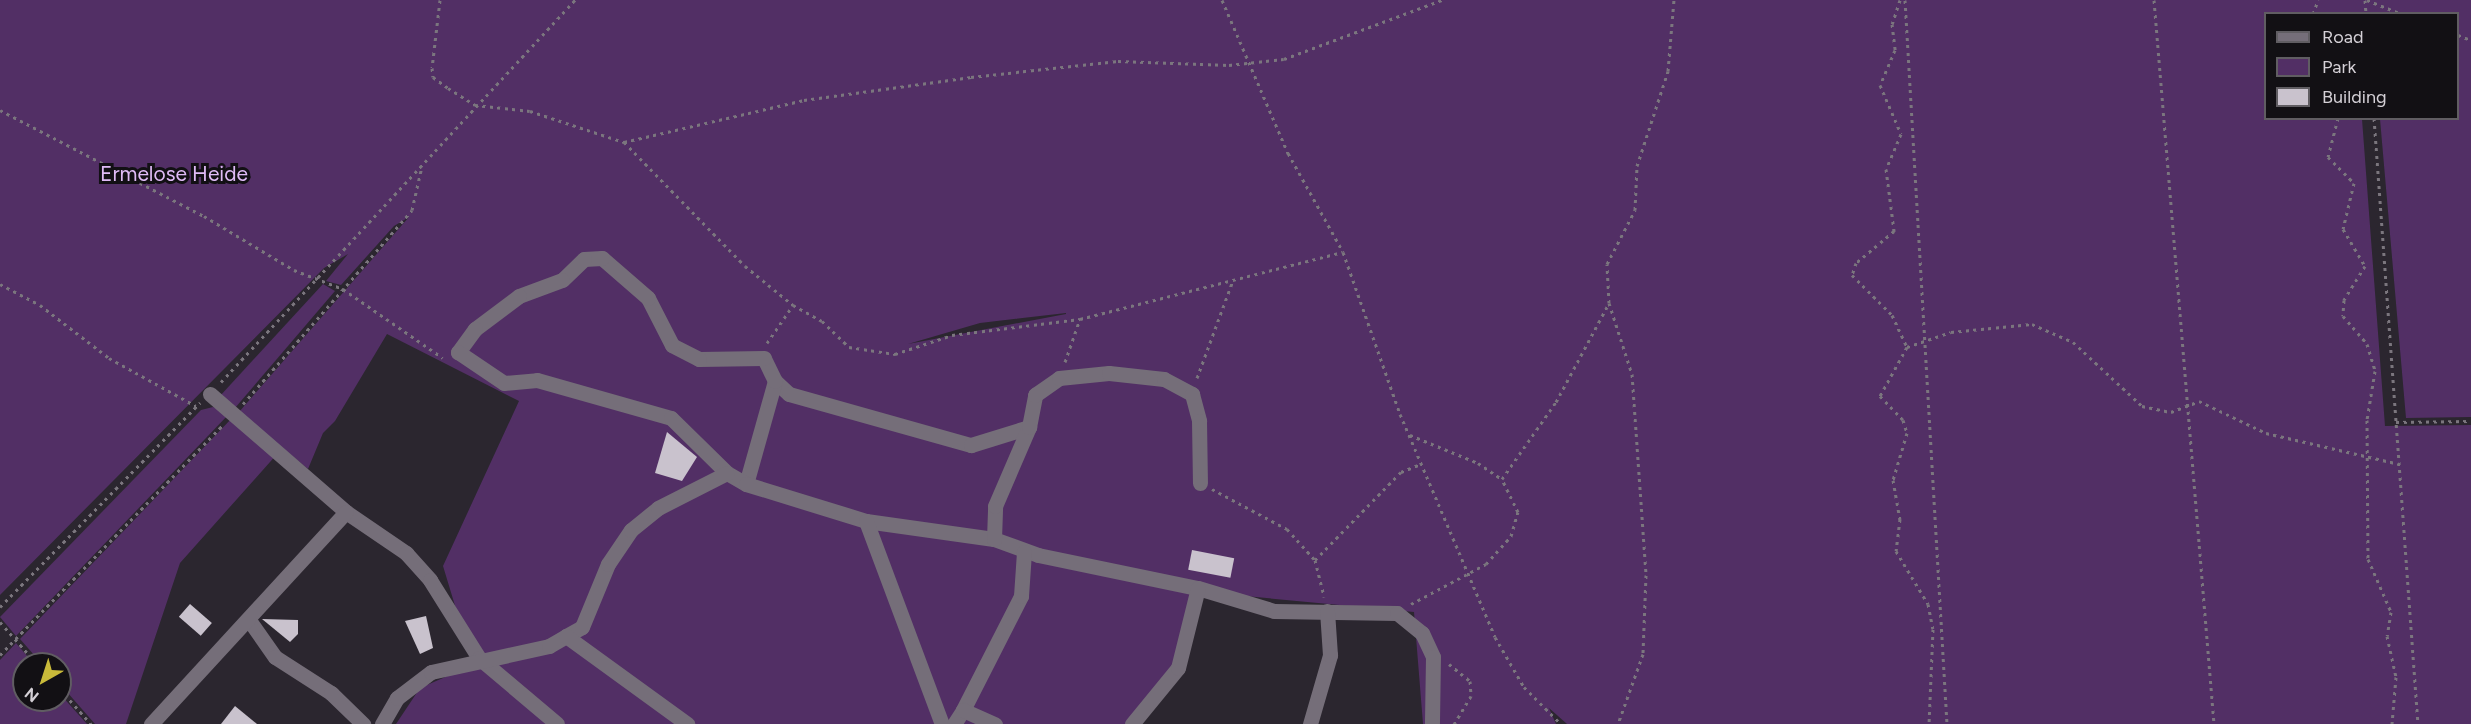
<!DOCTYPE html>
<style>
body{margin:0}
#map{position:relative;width:2471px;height:724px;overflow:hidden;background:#2b262f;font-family:Figtree,sans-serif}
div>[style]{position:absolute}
.green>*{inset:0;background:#522f65}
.building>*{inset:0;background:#c9c2cd;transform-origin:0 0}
.path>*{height:3px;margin-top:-1.5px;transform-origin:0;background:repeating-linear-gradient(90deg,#7b767e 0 3px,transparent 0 7.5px)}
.minor>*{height:15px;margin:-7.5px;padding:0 7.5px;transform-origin:7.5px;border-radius:7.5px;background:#756e79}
span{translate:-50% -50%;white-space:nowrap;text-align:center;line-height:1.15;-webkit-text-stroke:6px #121014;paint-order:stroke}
.park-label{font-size:21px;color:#dfbbf6}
.legend{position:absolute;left:2264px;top:12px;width:195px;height:108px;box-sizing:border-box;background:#121014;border:2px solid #605d62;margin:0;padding:8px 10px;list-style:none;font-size:18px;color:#d4d0d6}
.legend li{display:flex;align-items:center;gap:12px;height:30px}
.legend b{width:30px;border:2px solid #605d62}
.north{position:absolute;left:12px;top:652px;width:60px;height:60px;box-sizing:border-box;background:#121014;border:2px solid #605d62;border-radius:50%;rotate:219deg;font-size:16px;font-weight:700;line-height:24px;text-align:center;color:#d4d0d6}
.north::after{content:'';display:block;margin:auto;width:21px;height:27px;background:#c9ba3a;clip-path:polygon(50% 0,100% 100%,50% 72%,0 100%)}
</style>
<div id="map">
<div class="green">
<i style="clip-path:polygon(evenodd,0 0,2471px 0,2471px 417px,2406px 418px,2380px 119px,2458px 118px,2458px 14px,2266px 14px,2266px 118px,2362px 119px,2385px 426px,2471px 425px,2471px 724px,1567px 724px,1549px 708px,1556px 724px,1423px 724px,1414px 612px,1202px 592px,1177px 673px,1132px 724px,396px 724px,420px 688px,473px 665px,443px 566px,519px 401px,387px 334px,335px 421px,323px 433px,308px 469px,239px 412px,409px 217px,394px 226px,341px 285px,326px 281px,348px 254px,324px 268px,0 595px,0 0,1066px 313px,1066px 314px,908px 344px,980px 323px,1066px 313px)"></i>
<i style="clip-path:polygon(323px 284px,335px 291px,235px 408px,220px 396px)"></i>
<i style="clip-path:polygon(213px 407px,229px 414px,16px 636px,0 617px,201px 410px)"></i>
<i style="clip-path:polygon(233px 417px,278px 453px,180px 563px,126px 724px,95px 724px,60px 684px,60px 664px,42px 664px,20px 639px)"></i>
<i style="clip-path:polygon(16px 643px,34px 664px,24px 664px,24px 700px,60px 700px,60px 694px,87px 724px,0 724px,0 660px)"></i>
</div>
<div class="building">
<i style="clip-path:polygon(667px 432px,697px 457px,682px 481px,655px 473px)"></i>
<i style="left:1192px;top:550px;width:43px;height:20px;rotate:11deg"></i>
<i style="left:190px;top:604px;width:29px;height:17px;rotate:41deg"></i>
<i style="clip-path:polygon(426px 616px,433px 648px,420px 654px,405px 621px)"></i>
<i style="clip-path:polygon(262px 619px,298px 620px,298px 634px,290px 642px)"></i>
<i style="clip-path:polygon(235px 706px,257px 724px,221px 724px)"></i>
</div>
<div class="path">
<i style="left:440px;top:0;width:68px;rotate:96.7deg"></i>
<i style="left:432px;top:68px;width:9px;rotate:84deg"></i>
<i style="left:433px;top:77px;width:19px;rotate:36deg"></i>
<i style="left:448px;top:88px;width:32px;rotate:32deg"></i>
<i style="left:475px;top:105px;width:55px;rotate:6.2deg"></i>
<i style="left:530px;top:111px;width:99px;rotate:18.3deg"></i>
<i style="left:624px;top:142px;width:185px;rotate:-13.1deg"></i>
<i style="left:804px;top:100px;width:169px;rotate:-7.8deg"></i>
<i style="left:971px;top:77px;width:148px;rotate:-6.2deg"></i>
<i style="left:1118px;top:61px;width:111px;rotate:2.1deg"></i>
<i style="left:1229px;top:65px;width:55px;rotate:-6.2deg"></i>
<i style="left:1284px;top:59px;width:169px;rotate:-20.5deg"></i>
<i style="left:1222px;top:0;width:167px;rotate:66.7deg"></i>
<i style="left:1288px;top:153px;width:113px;rotate:60.9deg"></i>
<i style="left:1900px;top:0;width:25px;rotate:108deg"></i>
<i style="left:1892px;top:24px;width:26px;rotate:83deg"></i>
<i style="left:1895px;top:50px;width:38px;rotate:113deg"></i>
<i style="left:1880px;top:85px;width:53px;rotate:66.8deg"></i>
<i style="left:1901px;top:134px;width:38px;rotate:113deg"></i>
<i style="left:1886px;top:169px;width:63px;rotate:82.6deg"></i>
<i style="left:1894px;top:231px;width:50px;rotate:139.9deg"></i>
<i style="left:1856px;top:263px;width:13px;rotate:108deg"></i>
<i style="left:1852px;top:275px;width:57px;rotate:45deg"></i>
<i style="left:1892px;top:315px;width:35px;rotate:65deg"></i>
<i style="left:1907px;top:347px;width:56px;rotate:118.9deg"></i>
<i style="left:1880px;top:396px;width:33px;rotate:46deg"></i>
<i style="left:1903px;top:420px;width:14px;rotate:73deg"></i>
<i style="left:1907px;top:433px;width:49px;rotate:106.6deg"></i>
<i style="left:1893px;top:480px;width:40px;rotate:80deg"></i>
<i style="left:1900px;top:519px;width:32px;rotate:97deg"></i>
<i style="left:1896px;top:551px;width:62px;rotate:58.9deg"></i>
<i style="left:1928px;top:604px;width:25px;rotate:79deg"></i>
<i style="left:1933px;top:629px;width:95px;rotate:92.4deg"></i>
<i style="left:1905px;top:0;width:725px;rotate:86.68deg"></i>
<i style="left:2154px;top:0;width:726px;rotate:85.26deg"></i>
<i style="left:2365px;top:0;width:14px;rotate:86deg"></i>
<i style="left:2367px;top:0;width:38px;rotate:22deg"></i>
<i style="left:2313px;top:14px;width:15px;rotate:-70deg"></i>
<i style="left:2458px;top:35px;width:14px;rotate:21deg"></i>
<i style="left:0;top:110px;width:230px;rotate:27.5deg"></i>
<i style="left:204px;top:216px;width:105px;rotate:31deg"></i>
<i style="left:294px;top:270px;width:53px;rotate:21.2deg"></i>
<i style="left:343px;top:289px;width:121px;rotate:34.6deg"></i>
<i style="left:2338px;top:118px;width:40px;rotate:104.4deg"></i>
<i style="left:2328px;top:157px;width:37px;rotate:45deg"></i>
<i style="left:2354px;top:183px;width:47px;rotate:103.4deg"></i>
<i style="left:2343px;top:229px;width:43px;rotate:59.3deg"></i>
<i style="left:2365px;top:266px;width:40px;rotate:122deg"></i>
<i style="left:2344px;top:300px;width:16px;rotate:94deg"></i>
<i style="left:2343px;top:316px;width:37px;rotate:49deg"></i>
<i style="left:2367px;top:344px;width:28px;rotate:73deg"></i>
<i style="left:2375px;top:371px;width:50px;rotate:99.3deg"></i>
<i style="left:2367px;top:420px;width:139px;rotate:89.6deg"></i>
<i style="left:2368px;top:559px;width:58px;rotate:66.5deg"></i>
<i style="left:2391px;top:612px;width:24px;rotate:99deg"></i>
<i style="left:2387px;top:636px;width:42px;rotate:77.6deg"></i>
<i style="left:2396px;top:677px;width:47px;rotate:94.9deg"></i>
<i style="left:2374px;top:118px;width:608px;rotate:85.85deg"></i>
<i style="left:624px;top:142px;width:173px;rotate:45.7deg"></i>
<i style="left:745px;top:266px;width:62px;rotate:39.1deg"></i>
<i style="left:793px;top:305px;width:33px;rotate:29deg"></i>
<i style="left:822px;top:321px;width:37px;rotate:44deg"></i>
<i style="left:849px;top:347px;width:47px;rotate:8.7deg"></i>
<i style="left:895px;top:354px;width:60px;rotate:-18.4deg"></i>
<i style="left:952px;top:335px;width:129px;rotate:-7.1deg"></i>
<i style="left:1080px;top:319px;width:271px;rotate:-14.3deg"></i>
<i style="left:1343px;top:252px;width:172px;rotate:70.6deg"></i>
<i style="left:1400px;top:414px;width:242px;rotate:66.9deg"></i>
<i style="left:1495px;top:637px;width:58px;rotate:59.9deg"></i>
<i style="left:1524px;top:687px;width:52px;rotate:45deg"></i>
<i style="left:0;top:284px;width:45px;rotate:27.7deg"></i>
<i style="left:40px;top:305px;width:87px;rotate:37.5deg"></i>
<i style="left:109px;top:358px;width:99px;rotate:28.9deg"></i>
<i style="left:1609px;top:303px;width:75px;rotate:72.1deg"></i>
<i style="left:1632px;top:374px;width:201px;rotate:86deg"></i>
<i style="left:1646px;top:575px;width:79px;rotate:92.2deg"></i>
<i style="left:1643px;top:654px;width:74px;rotate:109.7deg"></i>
<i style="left:767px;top:343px;width:46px;rotate:-55.6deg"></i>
<i style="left:1907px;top:347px;width:46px;rotate:-18.8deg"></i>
<i style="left:1951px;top:332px;width:81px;rotate:-5.6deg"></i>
<i style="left:2032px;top:324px;width:45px;rotate:23.7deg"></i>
<i style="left:2073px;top:342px;width:94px;rotate:42.8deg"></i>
<i style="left:2142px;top:406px;width:30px;rotate:12deg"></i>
<i style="left:2171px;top:412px;width:30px;rotate:-21deg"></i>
<i style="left:2199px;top:401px;width:74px;rotate:25.5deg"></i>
<i style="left:2266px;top:433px;width:137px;rotate:13.1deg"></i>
<i style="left:1065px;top:362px;width:46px;rotate:-70.8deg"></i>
<i style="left:1197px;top:378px;width:104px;rotate:-69.8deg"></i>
<i style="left:221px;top:382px;width:521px;rotate:-47.18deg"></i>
<i style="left:243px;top:404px;width:257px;rotate:-48.9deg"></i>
<i style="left:412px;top:210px;width:45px;rotate:-77.2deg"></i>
<i style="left:2396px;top:422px;width:75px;rotate:-0.8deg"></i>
<i style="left:1410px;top:435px;width:74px;rotate:22.4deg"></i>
<i style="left:1478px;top:463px;width:29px;rotate:34deg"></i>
<i style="left:1212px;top:489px;width:85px;rotate:28.1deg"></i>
<i style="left:1287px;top:529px;width:42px;rotate:47.9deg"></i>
<i style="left:1315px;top:560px;width:38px;rotate:76deg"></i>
<i style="left:1315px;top:560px;width:123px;rotate:-45.7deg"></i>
<i style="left:1401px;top:472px;width:22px;rotate:-22deg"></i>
<i style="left:1411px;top:604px;width:85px;rotate:-28.1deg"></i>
<i style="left:1486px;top:564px;width:38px;rotate:-48deg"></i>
<i style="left:1511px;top:536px;width:25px;rotate:-74deg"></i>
<i style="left:1518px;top:512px;width:37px;rotate:-116deg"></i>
<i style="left:1502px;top:479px;width:94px;rotate:-55deg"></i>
<i style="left:1556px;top:402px;width:112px;rotate:-61.8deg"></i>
<i style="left:1609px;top:303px;width:39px;rotate:-93deg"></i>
<i style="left:1607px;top:264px;width:61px;rotate:-62.6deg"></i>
<i style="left:1635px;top:210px;width:44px;rotate:-87.4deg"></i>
<i style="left:1637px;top:166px;width:100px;rotate:-71.9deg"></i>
<i style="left:1668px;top:71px;width:71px;rotate:-85.2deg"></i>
<i style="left:0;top:607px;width:286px;rotate:-45.6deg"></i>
<i style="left:0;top:622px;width:56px;rotate:48.6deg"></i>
<i style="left:0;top:655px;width:319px;rotate:-45.9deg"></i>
<i style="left:1449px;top:664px;width:27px;rotate:39deg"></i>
<i style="left:1470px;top:681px;width:15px;rotate:86deg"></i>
<i style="left:1471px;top:696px;width:33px;rotate:121deg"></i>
<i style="left:60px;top:689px;width:47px;rotate:48.5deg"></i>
</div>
<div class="minor">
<i style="left:775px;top:381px;width:19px;rotate:43deg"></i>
<i style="left:789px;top:394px;width:189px;rotate:15.7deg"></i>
<i style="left:971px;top:445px;width:61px;rotate:-17.2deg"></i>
<i style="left:210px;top:394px;width:180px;rotate:40.9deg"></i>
<i style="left:346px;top:512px;width:73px;rotate:34.3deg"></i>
<i style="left:406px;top:553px;width:36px;rotate:48deg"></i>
<i style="left:430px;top:580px;width:92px;rotate:57.9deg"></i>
<i style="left:479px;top:658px;width:102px;rotate:40.2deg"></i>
<i style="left:746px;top:484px;width:107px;rotate:-74.3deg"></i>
<i style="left:775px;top:381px;width:25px;rotate:-116deg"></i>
<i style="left:764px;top:358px;width:65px;rotate:179.1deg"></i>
<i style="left:699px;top:359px;width:30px;rotate:-153deg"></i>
<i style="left:672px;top:345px;width:53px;rotate:-117.1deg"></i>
<i style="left:648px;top:298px;width:61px;rotate:-139deg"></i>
<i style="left:602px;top:258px;width:18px;rotate:177deg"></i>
<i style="left:584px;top:259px;width:30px;rotate:136deg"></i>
<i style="left:562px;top:280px;width:46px;rotate:159.6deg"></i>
<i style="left:519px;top:296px;width:55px;rotate:143.1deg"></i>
<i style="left:475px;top:329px;width:29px;rotate:126deg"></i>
<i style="left:458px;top:352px;width:55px;rotate:34deg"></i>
<i style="left:504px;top:383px;width:33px;rotate:-5deg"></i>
<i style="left:537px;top:380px;width:139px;rotate:15.8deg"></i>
<i style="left:671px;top:418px;width:78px;rotate:44.5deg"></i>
<i style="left:727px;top:473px;width:22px;rotate:30deg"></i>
<i style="left:746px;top:484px;width:126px;rotate:17.1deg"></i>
<i style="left:866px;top:521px;width:129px;rotate:8deg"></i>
<i style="left:994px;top:539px;width:47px;rotate:20deg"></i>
<i style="left:1038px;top:555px;width:163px;rotate:11.7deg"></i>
<i style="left:1198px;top:588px;width:79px;rotate:16.8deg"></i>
<i style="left:1274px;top:611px;width:123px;rotate:0.9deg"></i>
<i style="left:1397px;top:613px;width:32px;rotate:39deg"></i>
<i style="left:1422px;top:633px;width:26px;rotate:65deg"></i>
<i style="left:1433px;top:657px;width:67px;rotate:90.9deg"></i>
<i style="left:866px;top:521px;width:217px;rotate:69.5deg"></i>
<i style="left:994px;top:539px;width:33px;rotate:-88deg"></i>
<i style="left:995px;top:506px;width:86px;rotate:-66.7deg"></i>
<i style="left:1029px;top:427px;width:33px;rotate:-79deg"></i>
<i style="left:1035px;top:395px;width:29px;rotate:-35deg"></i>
<i style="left:1059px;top:378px;width:50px;rotate:-5.7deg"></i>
<i style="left:1109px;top:373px;width:55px;rotate:6.2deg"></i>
<i style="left:1164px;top:379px;width:32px;rotate:28deg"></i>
<i style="left:1192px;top:394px;width:28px;rotate:75deg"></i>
<i style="left:1199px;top:421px;width:62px;rotate:89.1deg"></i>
<i style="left:249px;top:620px;width:45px;rotate:54.9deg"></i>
<i style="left:275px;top:657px;width:67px;rotate:32.7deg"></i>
<i style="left:331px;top:693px;width:45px;rotate:44.1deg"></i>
<i style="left:566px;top:636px;width:18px;rotate:-29deg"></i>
<i style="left:582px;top:627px;width:68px;rotate:-67.6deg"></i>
<i style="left:608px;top:564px;width:41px;rotate:-55.9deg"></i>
<i style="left:631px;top:530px;width:35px;rotate:-39deg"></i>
<i style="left:658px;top:508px;width:77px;rotate:-26.9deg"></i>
<i style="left:963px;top:710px;width:128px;rotate:-63deg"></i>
<i style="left:1021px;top:596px;width:44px;rotate:-86.1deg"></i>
<i style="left:151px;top:724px;width:288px;rotate:-47.4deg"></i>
<i style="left:382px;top:724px;width:30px;rotate:-60deg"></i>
<i style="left:397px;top:698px;width:43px;rotate:-37.4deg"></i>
<i style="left:431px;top:672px;width:121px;rotate:-12.4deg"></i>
<i style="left:549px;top:646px;width:20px;rotate:-30deg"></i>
<i style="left:566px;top:636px;width:150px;rotate:36deg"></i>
<i style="left:954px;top:724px;width:17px;rotate:-57deg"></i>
<i style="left:963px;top:710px;width:35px;rotate:24deg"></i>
<i style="left:1132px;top:724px;width:72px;rotate:-50.6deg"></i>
<i style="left:1178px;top:668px;width:82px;rotate:-76deg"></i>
<i style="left:1310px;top:724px;width:72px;rotate:-73.8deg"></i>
<i style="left:1330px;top:655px;width:44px;rotate:-93.9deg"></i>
</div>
<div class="park-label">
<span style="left:174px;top:174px">Ermelose Heide</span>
</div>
<ul class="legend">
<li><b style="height:8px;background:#756e79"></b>Road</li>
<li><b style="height:16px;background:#522f65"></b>Park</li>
<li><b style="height:16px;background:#c9c2cd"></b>Building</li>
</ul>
<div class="north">N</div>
</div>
